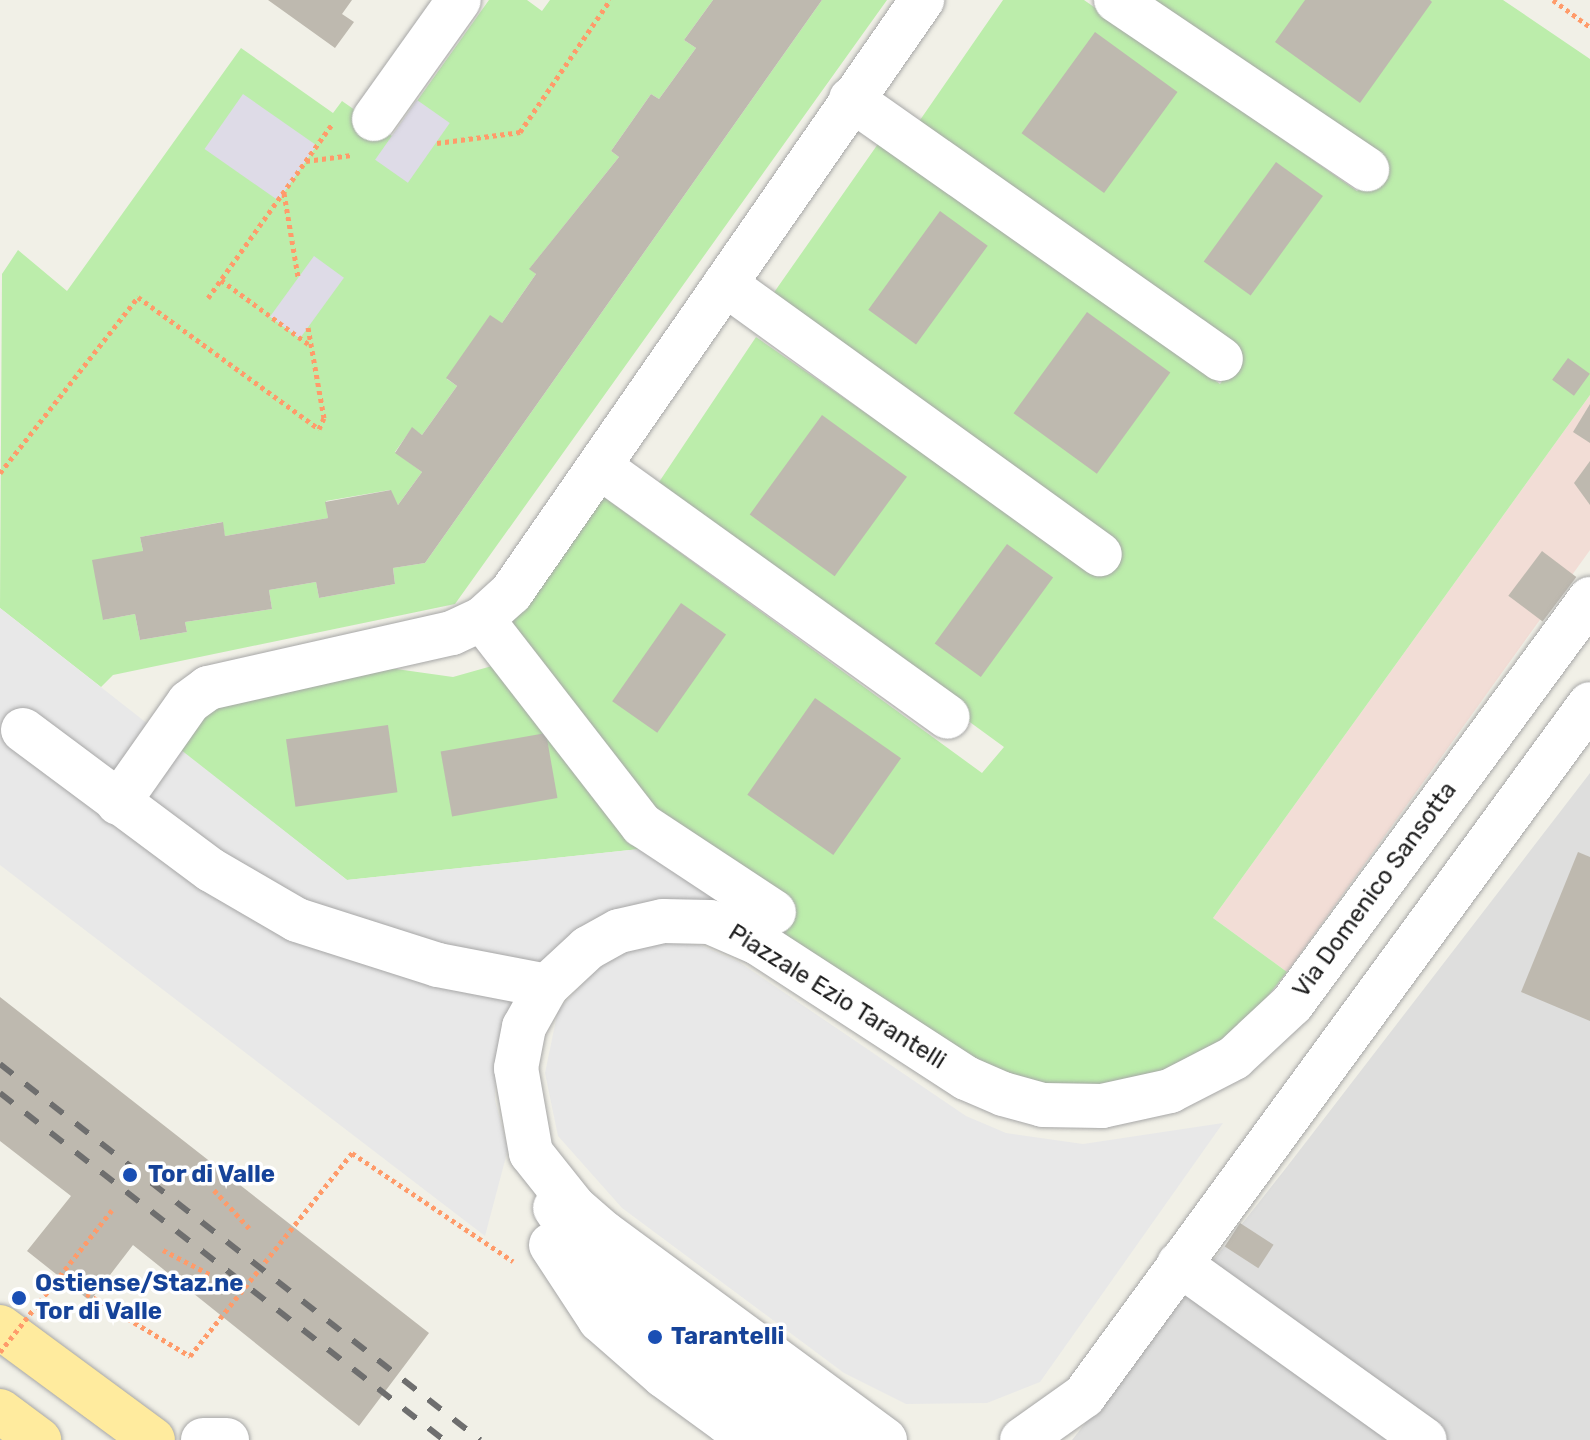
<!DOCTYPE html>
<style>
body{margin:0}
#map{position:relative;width:1590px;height:1440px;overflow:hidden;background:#f1f0e7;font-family:Rubik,sans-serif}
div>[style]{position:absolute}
.residential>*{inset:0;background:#dededd}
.commercial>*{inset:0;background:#f2ddd6}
.grass>*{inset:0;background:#bcedab}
.parking>*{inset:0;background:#e8e8e8}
.plaza>*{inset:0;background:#dedbe7;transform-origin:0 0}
.building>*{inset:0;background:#beb9af;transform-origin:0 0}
.path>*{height:5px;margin-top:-2.5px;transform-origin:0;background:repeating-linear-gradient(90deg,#ff9b6a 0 4px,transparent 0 8px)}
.roads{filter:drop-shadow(0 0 2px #a7a7a7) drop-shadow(0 0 2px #a7a7a7)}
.minor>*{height:44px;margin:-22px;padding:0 22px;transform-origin:22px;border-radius:22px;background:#fff}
.major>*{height:44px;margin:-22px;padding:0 22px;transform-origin:22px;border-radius:22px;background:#ffeb9e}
.rail>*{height:6px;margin-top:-3px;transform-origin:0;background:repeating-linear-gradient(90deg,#6e6e6e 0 16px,transparent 0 32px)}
.path-bridge>*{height:5px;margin-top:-2.5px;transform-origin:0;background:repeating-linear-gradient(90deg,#ff9b6a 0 4px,transparent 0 8px)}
.dots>*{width:22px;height:22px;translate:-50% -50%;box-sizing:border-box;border:4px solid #fff;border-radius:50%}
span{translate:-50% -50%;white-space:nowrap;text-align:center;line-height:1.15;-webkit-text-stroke:7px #fff;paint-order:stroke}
.street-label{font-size:24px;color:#202020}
.transit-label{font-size:24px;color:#164399;font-weight:700}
.left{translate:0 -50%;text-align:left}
</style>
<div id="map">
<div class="residential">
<i style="clip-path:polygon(1590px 773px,1590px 1440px,1072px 1440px,1286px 1168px)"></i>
</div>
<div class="commercial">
<i style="clip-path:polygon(1590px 395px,1590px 550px,1287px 972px,1213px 918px)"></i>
</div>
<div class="grass">
<i style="clip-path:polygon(489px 0,527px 0,542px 11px,550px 0,713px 0,684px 40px,696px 48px,659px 99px,651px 94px,611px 151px,619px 157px,530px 268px,536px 274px,502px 323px,447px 379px,457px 386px,422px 435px,412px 428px,395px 452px,422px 472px,398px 505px,390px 490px,326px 501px,328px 518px,225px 536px,222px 522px,140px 537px,143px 551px,103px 620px,135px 614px,140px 640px,187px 632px,185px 622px,272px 609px,269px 590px,316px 582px,319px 598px,395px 584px,393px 568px,425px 563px,822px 0,887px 0,455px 604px,113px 675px,101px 687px,0 608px,2px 274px,18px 250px,67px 291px,241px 48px,333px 113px,342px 101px,392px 136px)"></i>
<i style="clip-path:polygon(1003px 0,1084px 0,1357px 191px,1370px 178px,1147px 0,1503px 0,1590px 59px,1590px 395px,1213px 918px,1287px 972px,1232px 1041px,1189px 1066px,1081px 1094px,989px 1068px,778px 937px,796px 905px,652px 816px,504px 624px,601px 495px,982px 773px,1004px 747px,653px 491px,756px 337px,971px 486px,768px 301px,880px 141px,1220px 384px,1242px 354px,918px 123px)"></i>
<i style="clip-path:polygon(499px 664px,649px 848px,347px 880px,176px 747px,221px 701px,389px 668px,453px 677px)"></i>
</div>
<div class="parking">
<i style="clip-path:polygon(0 608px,347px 880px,649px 848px,746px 918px,668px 901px,496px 1058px,495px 1100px,508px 1149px,485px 1236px,0 865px)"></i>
<i style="clip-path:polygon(648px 942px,700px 945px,739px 962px,966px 1116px,1006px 1133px,1083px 1144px,1223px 1123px,1040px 1382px,987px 1403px,906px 1404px,844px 1373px,622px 1208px,558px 1136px,545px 1073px,558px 1010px,605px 960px)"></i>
</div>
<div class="plaza">
<i style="left:243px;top:94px;width:90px;height:67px;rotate:35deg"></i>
<i style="left:417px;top:100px;width:40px;height:73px;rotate:35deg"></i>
<i style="left:314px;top:256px;width:37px;height:75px;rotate:36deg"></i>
</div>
<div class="building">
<i style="clip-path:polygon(268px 0,352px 0,342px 14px,354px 22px,335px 48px)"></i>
<i style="clip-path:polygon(713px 0,822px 0,425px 563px,393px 568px,395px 584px,319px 598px,316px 582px,269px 590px,272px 609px,185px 622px,187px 632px,140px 640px,135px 614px,103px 620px,92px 560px,143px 551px,140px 537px,223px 522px,225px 536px,328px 518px,325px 502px,391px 490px,398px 505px,422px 472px,395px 453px,412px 427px,422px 435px,457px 386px,446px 378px,490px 315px,502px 323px,536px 274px,529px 269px,619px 157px,611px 151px,651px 94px,659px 99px,696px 48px,684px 40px)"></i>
<i style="clip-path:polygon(1305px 0,1430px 0,1432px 2px,1360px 103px,1275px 42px)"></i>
<i style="left:1095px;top:32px;width:102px;height:125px;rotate:36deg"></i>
<i style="left:1276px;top:162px;width:58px;height:123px;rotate:36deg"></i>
<i style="left:940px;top:211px;width:59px;height:122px;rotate:36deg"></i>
<i style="left:1087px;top:312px;width:103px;height:125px;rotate:36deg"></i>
<i style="left:1568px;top:358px;width:27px;height:27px;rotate:36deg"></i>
<i style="clip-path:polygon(1590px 404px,1590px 443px,1573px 432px)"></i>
<i style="left:822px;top:415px;width:105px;height:123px;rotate:36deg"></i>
<i style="clip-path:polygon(1590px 461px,1590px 505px,1574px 483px)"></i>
<i style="left:1007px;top:544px;width:57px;height:123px;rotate:36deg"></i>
<i style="left:1542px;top:551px;width:43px;height:56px;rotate:37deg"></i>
<i style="left:681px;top:603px;width:55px;height:120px;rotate:35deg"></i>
<i style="left:815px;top:698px;width:105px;height:118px;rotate:35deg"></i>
<i style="left:388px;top:725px;width:68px;height:103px;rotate:82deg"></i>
<i style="left:546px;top:733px;width:66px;height:107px;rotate:80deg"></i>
<i style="clip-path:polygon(1578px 852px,1590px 857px,1590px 1021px,1521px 992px)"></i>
<i style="clip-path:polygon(0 997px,429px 1333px,359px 1426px,133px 1245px,90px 1301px,27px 1251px,71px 1196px,0 1141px)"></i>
<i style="left:1240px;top:1223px;width:40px;height:28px;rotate:33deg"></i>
</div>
<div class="path">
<i style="left:1553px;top:0;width:46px;rotate:36.1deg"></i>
<i style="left:437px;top:143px;width:84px;rotate:-7.5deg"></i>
<i style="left:520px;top:132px;width:160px;rotate:-55.7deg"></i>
<i style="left:306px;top:161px;width:46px;rotate:-7.4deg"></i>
<i style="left:284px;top:193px;width:85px;rotate:80.5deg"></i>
<i style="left:221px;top:280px;width:112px;rotate:36.3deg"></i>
<i style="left:208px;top:298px;width:215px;rotate:-54.5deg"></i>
<i style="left:0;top:473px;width:224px;rotate:-51.9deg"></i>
<i style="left:138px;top:297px;width:224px;rotate:36.1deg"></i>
<i style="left:319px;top:429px;width:12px;rotate:-66deg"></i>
<i style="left:324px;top:418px;width:92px;rotate:-100deg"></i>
<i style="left:214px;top:1190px;width:52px;rotate:47.4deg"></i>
<i style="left:112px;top:1210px;width:85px;rotate:128.3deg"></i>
<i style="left:59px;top:1277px;width:153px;rotate:31.1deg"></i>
<i style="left:190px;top:1356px;width:260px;rotate:-51.4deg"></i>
<i style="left:352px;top:1153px;width:194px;rotate:33.9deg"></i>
<i style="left:163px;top:1250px;width:54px;rotate:27.5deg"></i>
</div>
<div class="roads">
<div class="minor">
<i style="left:1116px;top:0;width:303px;rotate:34deg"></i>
<i style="left:851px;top:99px;width:452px;rotate:35.1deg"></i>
<i style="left:374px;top:119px;width:146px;rotate:-54.5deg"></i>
<i style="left:725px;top:284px;width:462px;rotate:35.8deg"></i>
<i style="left:600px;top:467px;width:428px;rotate:35.7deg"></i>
<i style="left:482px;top:619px;width:261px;rotate:52.2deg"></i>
<i style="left:642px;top:825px;width:158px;rotate:33.4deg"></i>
<i style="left:23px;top:730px;width:234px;rotate:36.7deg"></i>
<i style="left:211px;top:870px;width:99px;rotate:30.2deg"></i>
<i style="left:297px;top:920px;width:148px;rotate:17.7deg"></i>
<i style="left:438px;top:965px;width:111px;rotate:10.9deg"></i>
<i style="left:118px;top:803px;width:123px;rotate:-54.9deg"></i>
<i style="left:189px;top:702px;width:24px;rotate:-36deg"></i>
<i style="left:208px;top:688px;width:250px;rotate:-12.7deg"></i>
<i style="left:452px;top:633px;width:33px;rotate:-25deg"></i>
<i style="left:482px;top:619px;width:39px;rotate:-42deg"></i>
<i style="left:511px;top:593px;width:722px;rotate:-55.27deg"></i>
<i style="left:555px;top:1208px;width:71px;rotate:55.9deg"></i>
<i style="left:595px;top:1267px;width:220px;rotate:38.5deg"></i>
<i style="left:767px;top:1404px;width:38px;rotate:29deg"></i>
<i style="left:800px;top:1422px;width:66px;rotate:10.5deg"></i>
<i style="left:551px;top:1245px;width:90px;rotate:56.8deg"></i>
<i style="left:600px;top:1320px;width:85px;rotate:41.2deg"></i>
<i style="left:664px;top:1376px;width:78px;rotate:36.1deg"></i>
<i style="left:727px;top:1422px;width:50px;rotate:21deg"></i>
<i style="left:1179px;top:1264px;width:302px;rotate:35.6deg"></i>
<i style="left:203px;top:1440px;width:24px"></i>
<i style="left:885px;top:1440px;width:349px;rotate:-143.6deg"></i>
<i style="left:604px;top:1233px;width:40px;rotate:-139deg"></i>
<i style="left:574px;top:1207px;width:69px;rotate:-128.5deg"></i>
<i style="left:531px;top:1153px;width:86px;rotate:-100deg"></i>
<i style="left:516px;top:1068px;width:42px;rotate:-79deg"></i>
<i style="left:524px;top:1027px;width:47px;rotate:-60.7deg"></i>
<i style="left:547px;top:986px;width:56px;rotate:-42.8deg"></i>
<i style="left:588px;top:948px;width:35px;rotate:-29deg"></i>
<i style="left:619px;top:931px;width:45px;rotate:-12.8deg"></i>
<i style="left:663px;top:921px;width:47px;rotate:1.2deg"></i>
<i style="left:710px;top:922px;width:52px;rotate:23.6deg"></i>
<i style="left:758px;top:943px;width:248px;rotate:33deg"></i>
<i style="left:966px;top:1078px;width:40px;rotate:23.4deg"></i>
<i style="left:1003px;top:1094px;width:41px;rotate:15.4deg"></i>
<i style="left:1043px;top:1105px;width:59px;rotate:1deg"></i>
<i style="left:1102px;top:1106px;width:70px;rotate:-12.4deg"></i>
<i style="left:1170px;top:1091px;width:72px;rotate:-27.3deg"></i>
<i style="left:1234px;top:1058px;width:79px;rotate:-43deg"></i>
<i style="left:1292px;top:1004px;width:503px;rotate:-53.65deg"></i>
<i style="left:1022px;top:1440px;width:76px;rotate:-35.4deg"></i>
<i style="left:1084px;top:1396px;width:857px;rotate:-53.83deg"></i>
</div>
<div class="major">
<i style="left:0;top:1327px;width:190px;rotate:36.4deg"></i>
<i style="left:0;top:1411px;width:49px;rotate:36.6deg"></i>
</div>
</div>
<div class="rail">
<i style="left:0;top:1064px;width:610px;rotate:38.07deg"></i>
<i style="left:0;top:1093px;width:564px;rotate:38.01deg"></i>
</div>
<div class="path-bridge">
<i style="left:0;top:1352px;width:95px;rotate:-51.8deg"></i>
</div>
<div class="dots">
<i style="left:130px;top:1175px;background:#1a4fb4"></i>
<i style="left:19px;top:1298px;background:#1a4fb4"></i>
<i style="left:655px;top:1337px;background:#1a4fb4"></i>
</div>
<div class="street-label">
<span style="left:1375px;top:890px;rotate:-54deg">Via Domenico Sansotta</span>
<span style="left:837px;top:997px;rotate:32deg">Piazzale Ezio Tarantelli</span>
</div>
<div class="transit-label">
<span class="left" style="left:148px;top:1175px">Tor di Valle</span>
<span class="left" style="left:35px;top:1298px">Ostiense/Staz.ne<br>Tor di Valle</span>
<span class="left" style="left:671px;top:1337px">Tarantelli</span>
</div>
</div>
